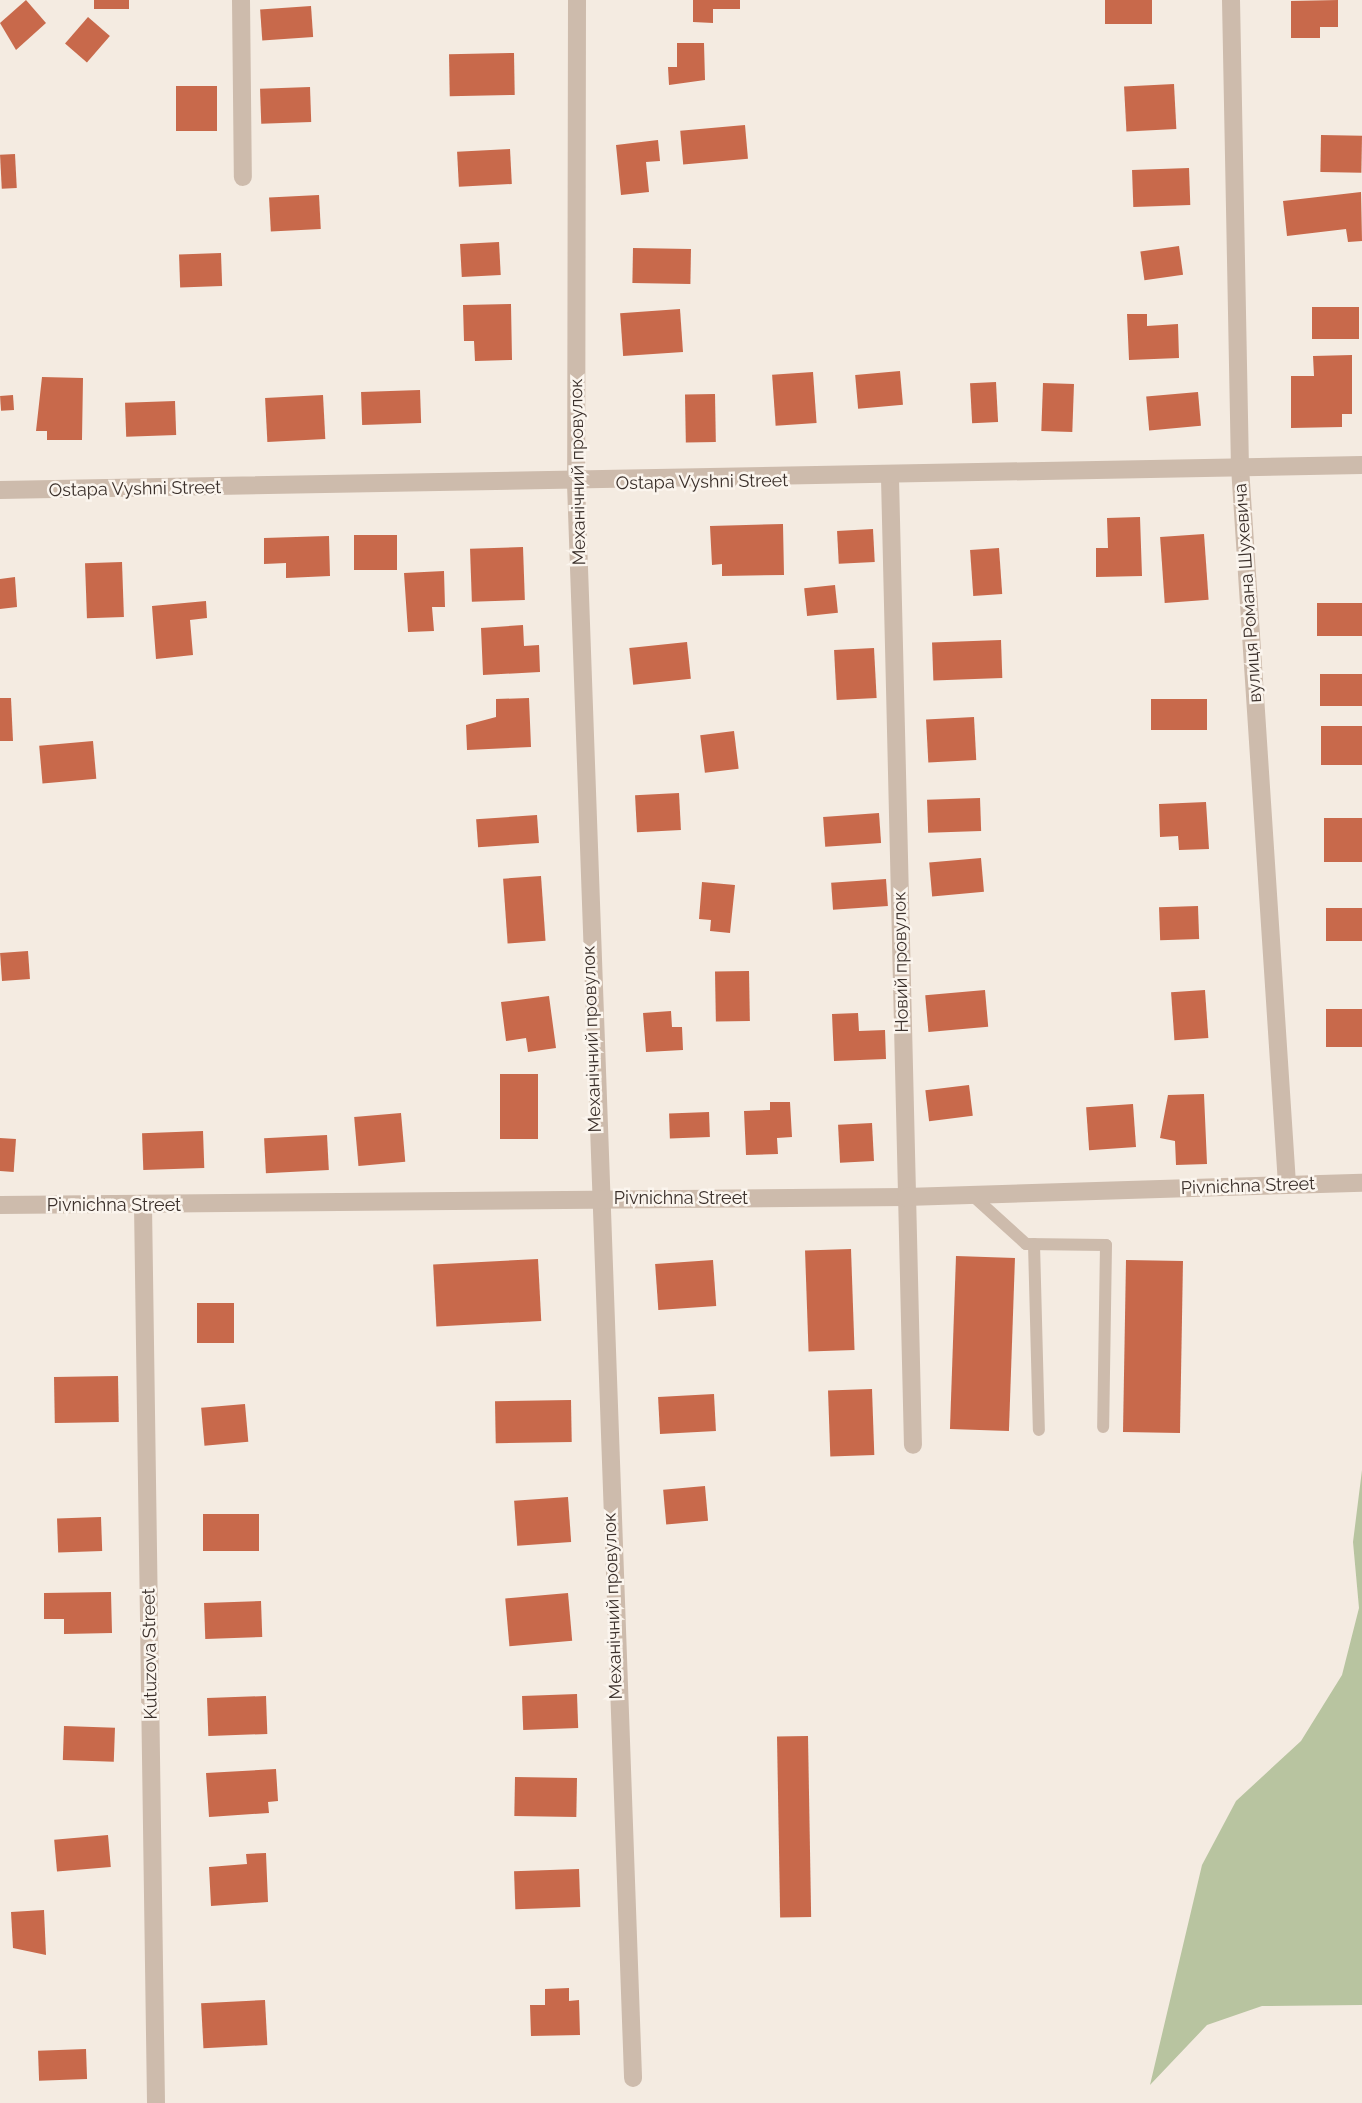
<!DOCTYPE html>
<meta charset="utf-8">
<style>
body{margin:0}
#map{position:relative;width:1362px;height:2103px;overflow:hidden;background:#f4ebe1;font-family:Raleway,sans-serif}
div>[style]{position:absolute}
.green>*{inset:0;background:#b8c4a0}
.building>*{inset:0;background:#c8694b;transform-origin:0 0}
.lane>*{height:12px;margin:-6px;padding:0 6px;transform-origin:6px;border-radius:6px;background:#cdbbac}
.street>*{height:18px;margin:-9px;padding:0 9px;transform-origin:9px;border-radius:9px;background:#cdbbac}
span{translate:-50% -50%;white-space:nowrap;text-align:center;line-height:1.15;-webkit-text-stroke:5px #fbf5ee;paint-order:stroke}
.street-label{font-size:18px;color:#3b302b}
</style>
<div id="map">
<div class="green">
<i style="clip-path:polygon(1362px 1470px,1362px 2005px,1262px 2006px,1207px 2025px,1150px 2085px,1202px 1865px,1236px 1801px,1301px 1741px,1342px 1675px,1359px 1608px,1353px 1542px)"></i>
</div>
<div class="building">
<i style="clip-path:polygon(26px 0,46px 23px,16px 50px,0 23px)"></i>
<i style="left:94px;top:0;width:35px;height:9px"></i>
<i style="clip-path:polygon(693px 0,740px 0,740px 9px,713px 9px,713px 23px,693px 22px)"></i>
<i style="left:1105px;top:0;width:47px;height:24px"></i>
<i style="clip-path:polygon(1338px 0,1338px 27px,1320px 27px,1320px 38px,1291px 38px,1291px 1px)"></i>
<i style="left:311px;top:6px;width:31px;height:51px;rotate:86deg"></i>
<i style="left:88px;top:17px;width:29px;height:35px;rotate:41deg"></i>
<i style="clip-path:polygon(677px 43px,704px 43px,705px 80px,669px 85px,668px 67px,677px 67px)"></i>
<i style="left:514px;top:53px;width:42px;height:65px;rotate:89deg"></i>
<i style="left:1174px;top:84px;width:45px;height:50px;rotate:87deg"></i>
<i style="left:176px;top:86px;width:41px;height:45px"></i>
<i style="left:310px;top:87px;width:35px;height:50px;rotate:88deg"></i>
<i style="left:745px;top:125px;width:34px;height:65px;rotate:85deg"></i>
<i style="left:1321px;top:135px;width:41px;height:37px;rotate:1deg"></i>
<i style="clip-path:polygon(658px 140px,660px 161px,646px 162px,649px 192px,621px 195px,616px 145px)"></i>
<i style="left:510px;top:149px;width:35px;height:53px;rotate:87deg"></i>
<i style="left:15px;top:154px;width:34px;height:15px;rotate:87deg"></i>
<i style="left:1189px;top:168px;width:37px;height:57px;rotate:88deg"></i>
<i style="clip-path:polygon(1361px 192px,1362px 241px,1348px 242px,1346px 229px,1287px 236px,1283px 201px)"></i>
<i style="left:319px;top:195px;width:34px;height:50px;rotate:87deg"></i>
<i style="left:499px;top:242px;width:33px;height:39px;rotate:87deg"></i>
<i style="left:1179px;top:246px;width:29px;height:39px;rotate:82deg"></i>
<i style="left:633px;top:248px;width:58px;height:35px;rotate:1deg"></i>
<i style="left:221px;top:253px;width:33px;height:42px;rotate:88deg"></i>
<i style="clip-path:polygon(511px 304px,512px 360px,475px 361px,474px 341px,464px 341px,463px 305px)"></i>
<i style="left:1312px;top:307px;width:47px;height:32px"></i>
<i style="left:680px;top:309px;width:43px;height:60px;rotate:86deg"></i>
<i style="clip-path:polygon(1127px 314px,1147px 314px,1147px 326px,1178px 324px,1179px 358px,1129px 360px)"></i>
<i style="clip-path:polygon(1352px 355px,1352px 414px,1342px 414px,1342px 427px,1291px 428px,1291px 376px,1314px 376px,1313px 356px)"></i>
<i style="left:900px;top:371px;width:34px;height:45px;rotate:85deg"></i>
<i style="left:813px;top:372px;width:51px;height:41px;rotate:86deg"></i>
<i style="clip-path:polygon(42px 377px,83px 378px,82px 440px,47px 440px,47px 431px,36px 431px)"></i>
<i style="left:996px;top:382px;width:40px;height:26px;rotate:87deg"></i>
<i style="left:1043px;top:383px;width:31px;height:48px;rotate:2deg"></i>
<i style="left:420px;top:390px;width:33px;height:59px;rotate:88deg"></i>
<i style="left:1198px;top:392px;width:34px;height:52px;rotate:85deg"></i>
<i style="left:715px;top:394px;width:48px;height:30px;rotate:89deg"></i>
<i style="left:13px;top:395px;width:15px;height:13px;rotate:86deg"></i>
<i style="left:323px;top:395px;width:44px;height:58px;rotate:87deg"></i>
<i style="left:175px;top:401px;width:34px;height:50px;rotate:88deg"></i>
<i style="clip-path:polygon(1140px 517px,1142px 576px,1096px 577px,1096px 548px,1108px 548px,1107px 518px)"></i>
<i style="clip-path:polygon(783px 524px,784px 575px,722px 576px,722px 564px,712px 565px,710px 526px)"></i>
<i style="left:873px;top:529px;width:33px;height:36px;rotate:87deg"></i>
<i style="left:1204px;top:534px;width:66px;height:44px;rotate:86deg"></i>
<i style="left:397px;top:535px;width:35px;height:43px;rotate:90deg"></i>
<i style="clip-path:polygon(329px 536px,330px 576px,286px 578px,286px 563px,264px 564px,264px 538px)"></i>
<i style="left:523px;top:547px;width:53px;height:53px;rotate:88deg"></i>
<i style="left:999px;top:548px;width:46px;height:29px;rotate:86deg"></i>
<i style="left:122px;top:562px;width:55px;height:37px;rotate:88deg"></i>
<i style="clip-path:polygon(444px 571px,445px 607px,432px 607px,434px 631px,408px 632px,404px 573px)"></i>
<i style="clip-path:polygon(15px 577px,17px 607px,0 609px,0 579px)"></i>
<i style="left:835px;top:585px;width:28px;height:31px;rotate:84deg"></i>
<i style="clip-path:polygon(206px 601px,207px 618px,190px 620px,193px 655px,156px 659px,152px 606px)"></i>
<i style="left:1362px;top:603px;width:33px;height:45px;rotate:90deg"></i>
<i style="clip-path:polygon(523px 625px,524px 646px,539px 645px,540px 672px,483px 675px,481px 628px)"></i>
<i style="left:1001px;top:640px;width:38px;height:69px;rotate:88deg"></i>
<i style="left:687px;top:642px;width:37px;height:58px;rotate:84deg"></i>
<i style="left:874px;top:648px;width:50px;height:40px;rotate:87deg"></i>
<i style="left:1362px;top:674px;width:32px;height:42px;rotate:90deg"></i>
<i style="clip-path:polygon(0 698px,11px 698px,13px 741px,0 741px)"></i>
<i style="clip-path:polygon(529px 698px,531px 747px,467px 750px,466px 725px,496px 717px,496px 699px)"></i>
<i style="left:1151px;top:699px;width:56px;height:31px"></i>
<i style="left:974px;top:717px;width:43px;height:48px;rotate:87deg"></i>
<i style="left:1321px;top:726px;width:41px;height:39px"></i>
<i style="left:734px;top:731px;width:38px;height:34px;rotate:83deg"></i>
<i style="left:93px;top:741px;width:38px;height:54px;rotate:85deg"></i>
<i style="left:679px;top:793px;width:37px;height:44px;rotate:87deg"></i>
<i style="left:980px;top:798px;width:33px;height:53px;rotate:88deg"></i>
<i style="clip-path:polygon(1206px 802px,1209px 849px,1179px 850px,1178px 836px,1160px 837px,1159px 804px)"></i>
<i style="left:879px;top:813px;width:30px;height:56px;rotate:86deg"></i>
<i style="left:537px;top:815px;width:28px;height:61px;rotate:86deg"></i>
<i style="left:1324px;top:818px;width:38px;height:44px"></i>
<i style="left:981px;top:858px;width:34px;height:52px;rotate:85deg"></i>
<i style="left:541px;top:876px;width:65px;height:38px;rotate:86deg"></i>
<i style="left:886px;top:879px;width:27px;height:55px;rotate:86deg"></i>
<i style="clip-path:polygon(702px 882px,735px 885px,730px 933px,710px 931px,711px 920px,699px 919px)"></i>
<i style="left:1198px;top:906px;width:33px;height:39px;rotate:88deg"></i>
<i style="left:1362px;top:908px;width:33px;height:36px;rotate:90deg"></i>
<i style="left:28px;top:951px;width:28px;height:28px;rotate:86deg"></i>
<i style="left:749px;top:971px;width:50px;height:34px;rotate:89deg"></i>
<i style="left:985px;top:990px;width:37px;height:60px;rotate:85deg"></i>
<i style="left:1205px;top:990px;width:48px;height:34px;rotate:86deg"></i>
<i style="clip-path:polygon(549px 996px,556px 1048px,528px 1052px,526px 1038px,506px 1041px,501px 1002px)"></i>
<i style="left:1362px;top:1009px;width:38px;height:36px;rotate:90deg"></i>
<i style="clip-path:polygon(671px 1011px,672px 1027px,682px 1027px,683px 1050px,646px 1052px,643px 1013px)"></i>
<i style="clip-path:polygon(858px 1013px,859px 1031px,885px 1030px,886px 1059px,834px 1061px,832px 1014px)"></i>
<i style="left:500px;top:1074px;width:38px;height:65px"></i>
<i style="left:969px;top:1085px;width:31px;height:44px;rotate:83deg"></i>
<i style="clip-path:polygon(1204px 1094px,1207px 1164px,1176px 1165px,1175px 1141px,1160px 1138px,1168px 1095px)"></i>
<i style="clip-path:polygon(770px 1102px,790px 1102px,792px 1137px,777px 1138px,778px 1154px,746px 1155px,744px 1111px,770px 1110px)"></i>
<i style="left:1133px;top:1104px;width:43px;height:47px;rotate:86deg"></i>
<i style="left:709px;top:1112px;width:25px;height:40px;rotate:88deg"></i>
<i style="left:401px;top:1113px;width:49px;height:47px;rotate:85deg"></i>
<i style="left:872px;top:1123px;width:38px;height:34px;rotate:87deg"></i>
<i style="left:203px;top:1131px;width:37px;height:61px;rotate:88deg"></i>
<i style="left:327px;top:1135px;width:35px;height:63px;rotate:87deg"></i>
<i style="left:0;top:1138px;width:16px;height:33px;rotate:4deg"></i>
<i style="left:851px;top:1249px;width:101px;height:46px;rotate:88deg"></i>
<i style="left:956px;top:1256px;width:59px;height:173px;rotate:2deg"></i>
<i style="left:538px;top:1259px;width:62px;height:105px;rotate:87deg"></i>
<i style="left:713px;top:1260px;width:46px;height:58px;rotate:86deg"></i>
<i style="left:1126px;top:1260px;width:57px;height:172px;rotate:1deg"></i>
<i style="left:197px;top:1303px;width:37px;height:40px"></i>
<i style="left:118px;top:1376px;width:46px;height:64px;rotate:89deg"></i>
<i style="left:872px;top:1389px;width:66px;height:44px;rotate:88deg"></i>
<i style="left:714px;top:1394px;width:37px;height:56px;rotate:87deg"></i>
<i style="left:571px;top:1400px;width:42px;height:76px;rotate:89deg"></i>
<i style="left:245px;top:1404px;width:38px;height:44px;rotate:85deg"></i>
<i style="left:705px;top:1486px;width:35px;height:42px;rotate:85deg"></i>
<i style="left:568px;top:1497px;width:45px;height:54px;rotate:86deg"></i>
<i style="left:203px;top:1514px;width:56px;height:37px"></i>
<i style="left:101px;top:1517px;width:34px;height:44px;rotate:88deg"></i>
<i style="clip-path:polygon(111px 1592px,112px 1633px,64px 1634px,64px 1619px,44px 1619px,44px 1593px)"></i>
<i style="left:568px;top:1593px;width:48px;height:63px;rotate:85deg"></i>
<i style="left:261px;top:1601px;width:36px;height:57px;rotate:88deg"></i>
<i style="left:577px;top:1694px;width:34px;height:55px;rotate:88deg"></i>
<i style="left:266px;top:1696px;width:38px;height:59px;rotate:88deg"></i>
<i style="left:64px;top:1726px;width:51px;height:34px;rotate:2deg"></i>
<i style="left:808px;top:1736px;width:181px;height:31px;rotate:89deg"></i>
<i style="clip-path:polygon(276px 1769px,278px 1801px,268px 1802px,269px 1813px,209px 1817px,206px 1773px)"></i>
<i style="left:515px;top:1777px;width:62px;height:39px;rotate:1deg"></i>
<i style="left:108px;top:1835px;width:32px;height:54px;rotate:85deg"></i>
<i style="clip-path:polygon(266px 1853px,268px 1902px,211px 1906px,209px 1867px,247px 1864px,246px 1854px)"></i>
<i style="left:579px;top:1869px;width:38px;height:65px;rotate:88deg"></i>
<i style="clip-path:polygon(44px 1910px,46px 1955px,13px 1948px,11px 1912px)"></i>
<i style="clip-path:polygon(569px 1988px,569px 2001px,579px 2000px,580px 2035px,531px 2036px,530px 2005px,545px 2005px,545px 1989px)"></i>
<i style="left:265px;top:2000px;width:45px;height:64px;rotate:87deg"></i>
<i style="left:86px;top:2049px;width:30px;height:48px;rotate:88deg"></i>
</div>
<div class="lane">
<i style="left:972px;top:1195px;width:73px;rotate:42.2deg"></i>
<i style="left:1026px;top:1244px;width:80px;rotate:0.7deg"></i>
<i style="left:1106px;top:1245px;width:182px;rotate:90.9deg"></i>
<i style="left:1034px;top:1244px;width:186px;rotate:88.5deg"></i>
</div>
<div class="street">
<i style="left:241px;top:0;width:177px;rotate:89.4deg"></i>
<i style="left:577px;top:0;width:484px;rotate:90.1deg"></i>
<i style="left:576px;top:484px;width:1595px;rotate:87.95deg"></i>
<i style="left:1231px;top:0;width:467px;rotate:88.9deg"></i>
<i style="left:1240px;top:467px;width:719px;rotate:86.25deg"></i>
<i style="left:890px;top:478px;width:967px;rotate:88.64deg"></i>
<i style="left:0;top:490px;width:1362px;rotate:-1.05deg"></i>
<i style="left:0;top:1205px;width:906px;rotate:-0.51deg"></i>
<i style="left:906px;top:1197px;width:456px;rotate:-1.8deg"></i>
<i style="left:143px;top:1205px;width:898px;rotate:89.17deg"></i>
</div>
<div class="street-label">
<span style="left:578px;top:472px;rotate:-91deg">Механічний провулок</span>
<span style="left:702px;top:482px;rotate:-1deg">Ostapa Vyshni Street</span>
<span style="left:135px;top:489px;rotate:-1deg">Ostapa Vyshni Street</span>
<span style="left:1248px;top:593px;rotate:-94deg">вулиця Романа Шухевича</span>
<span style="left:901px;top:962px;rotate:-91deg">Новий провулок</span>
<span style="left:592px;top:1039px;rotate:-92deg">Механічний провулок</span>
<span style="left:1248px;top:1186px;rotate:-2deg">Pivnichna Street</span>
<span style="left:681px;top:1198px">Pivnichna Street</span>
<span style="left:114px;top:1205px">Pivnichna Street</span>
<span style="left:613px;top:1606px;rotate:-92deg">Механічний провулок</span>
<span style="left:150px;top:1654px;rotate:-91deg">Kutuzova Street</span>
</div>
</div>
